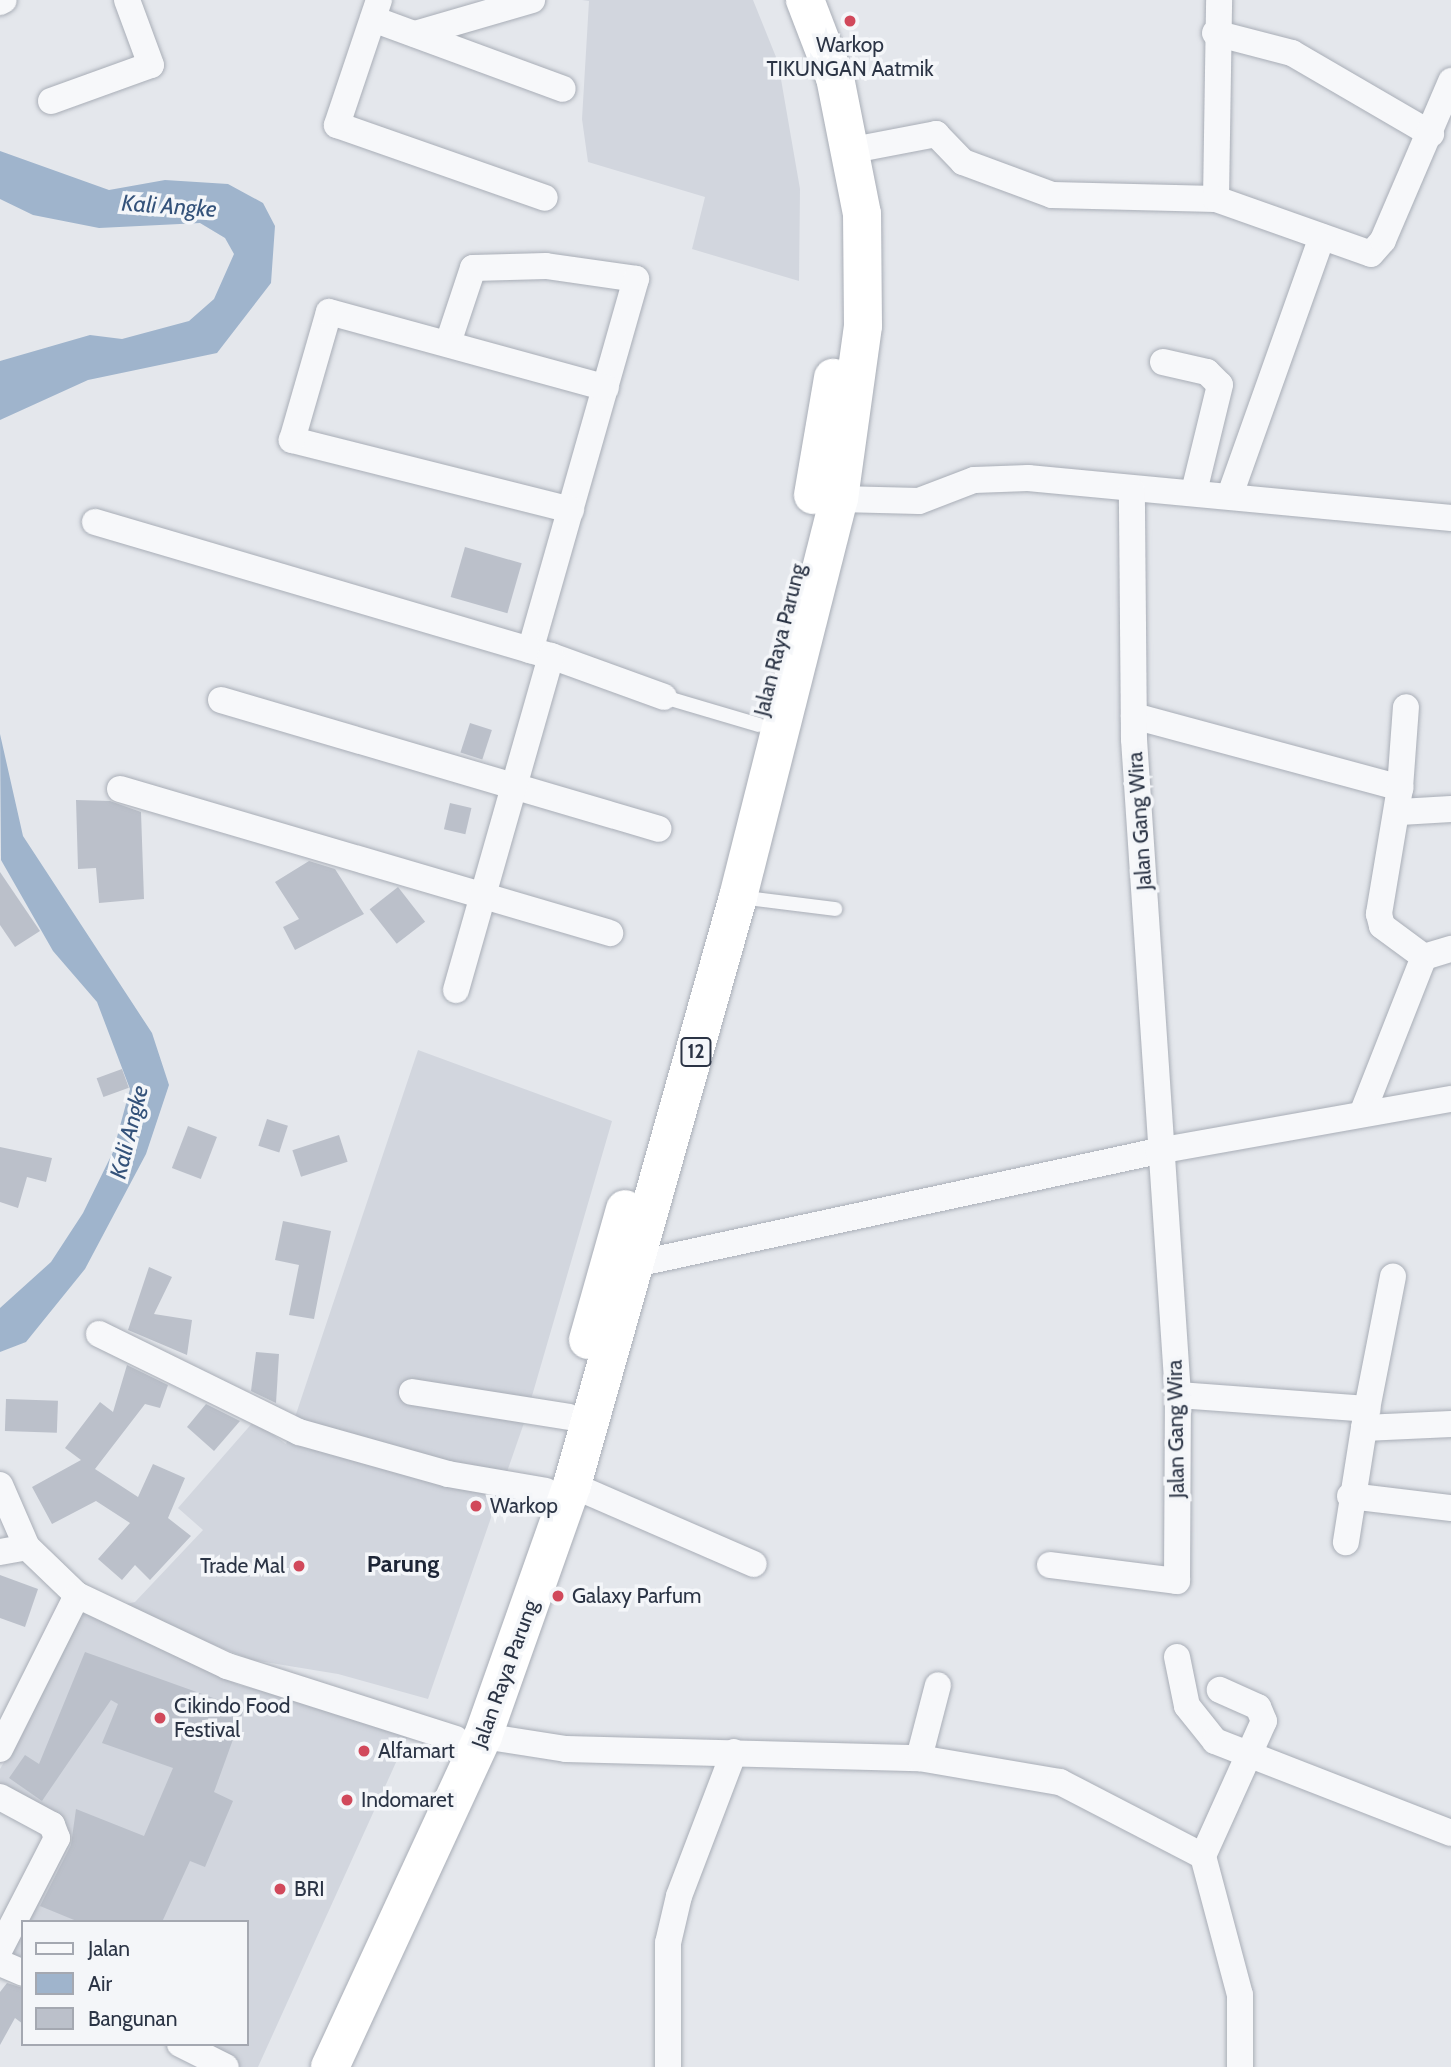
<!DOCTYPE html>
<style>
body{margin:0}
#map{position:relative;width:1451px;height:2067px;overflow:hidden;background:#e4e7ec;font-family:Cabin,sans-serif}
div>[style]{position:absolute}
.built>*{inset:0;background:#d2d6de}
.water>*{inset:0;background:#9fb4cc}
.building>*{inset:0;background:#bbc0ca;transform-origin:0 0}
.roads{filter:drop-shadow(0 0 2px #a9aeb7) drop-shadow(0 0 2px #a9aeb7)}
.service>*{height:14px;margin:-7px;padding:0 7px;transform-origin:7px;border-radius:7px;background:#f7f8fa}
.minor>*{height:26px;margin:-13px;padding:0 13px;transform-origin:13px;border-radius:13px;background:#f7f8fa}
.trunk>*{height:38px;margin:-19px;padding:0 19px;transform-origin:19px;border-radius:19px;background:#fff}
.dots>*{width:19px;height:19px;translate:-50% -50%;box-sizing:border-box;border:4px solid #f4f6f9;border-radius:50%}
span{translate:-50% -50%;white-space:nowrap;text-align:center;line-height:1.15;-webkit-text-stroke:7px #f4f6f9;paint-order:stroke}
.shield-label span{padding:2px 5px;background:#f4f6f9;border:2px solid;border-radius:5px;-webkit-text-stroke-width:0}
.shield-label{font-size:19px;color:#2b3445;font-weight:700}
.poi-label{font-size:21px;color:#2b3445}
.left{translate:0 -50%;text-align:left}
.right{translate:-100% -50%;text-align:right}
.street-label{font-size:21px;color:#2b3445}
.water-label{font-size:23px;color:#34527a;font-style:italic}
.quarter-label{font-size:24px;color:#1d2536;font-weight:700}
.legend{position:absolute;left:21px;top:1920px;width:228px;height:126px;box-sizing:border-box;background:#f4f6f9;border:2px solid #a4a8b1;margin:0;padding:9px 12px;list-style:none;font-size:21px;color:#2b3445}
.legend li{display:flex;align-items:center;gap:14px;height:35px}
.legend b{width:35px;border:2px solid #a4a8b1}
</style>
<div id="map">
<div class="built">
<i style="clip-path:polygon(582px 0,753px 0,778px 62px,800px 189px,799px 281px,692px 249px,705px 197px,588px 162px,582px 119px,589px 1px)"></i>
<i style="clip-path:polygon(418px 1050px,612px 1121px,525px 1420px,428px 1699px,338px 1674px,252px 1660px,116px 1606px,135px 1602px,203px 1530px,178px 1508px,254px 1421px,286px 1444px)"></i>
<i style="clip-path:polygon(65px 1604px,239px 1685px,412px 1727px,258px 2067px,229px 2067px,186px 2044px,247px 2044px,247px 1922px,23px 1922px,23px 1969px,1px 1960px,63px 1837px,0 1788px,0 1769px,35px 1709px)"></i>
</div>
<div class="water">
<i style="clip-path:polygon(0 151px,109px 190px,165px 180px,228px 184px,263px 203px,275px 226px,271px 283px,217px 353px,88px 380px,0 420px,0 361px,90px 335px,122px 339px,189px 321px,214px 299px,234px 254px,225px 238px,200px 223px,99px 228px,33px 215px,0 199px)"></i>
<i style="clip-path:polygon(0 734px,23px 836px,152px 1033px,169px 1085px,146px 1154px,85px 1269px,26px 1342px,0 1352px,0 1308px,51px 1262px,83px 1213px,113px 1152px,130px 1089px,97px 1002px,53px 951px,1px 860px)"></i>
</div>
<div class="building">
<i style="left:465px;top:547px;width:59px;height:52px;rotate:16deg"></i>
<i style="left:470px;top:723px;width:23px;height:31px;rotate:18deg"></i>
<i style="clip-path:polygon(76px 800px,110px 801px,141px 812px,144px 899px,99px 903px,96px 868px,78px 869px)"></i>
<i style="left:450px;top:803px;width:22px;height:27px;rotate:13deg"></i>
<i style="clip-path:polygon(309px 861px,335px 869px,364px 914px,295px 950px,283px 927px,299px 919px,275px 882px)"></i>
<i style="clip-path:polygon(0 872px,40px 931px,15px 947px,0 925px)"></i>
<i style="left:398px;top:887px;width:44px;height:36px;rotate:52deg"></i>
<i style="left:122px;top:1069px;width:20px;height:27px;rotate:70deg"></i>
<i style="left:267px;top:1119px;width:22px;height:28px;rotate:18deg"></i>
<i style="left:188px;top:1126px;width:31px;height:45px;rotate:21deg"></i>
<i style="left:339px;top:1135px;width:28px;height:49px;rotate:72deg"></i>
<i style="clip-path:polygon(0 1147px,52px 1158px,46px 1182px,27px 1177px,18px 1208px,0 1202px)"></i>
<i style="clip-path:polygon(283px 1221px,331px 1231px,314px 1319px,289px 1315px,299px 1265px,275px 1260px)"></i>
<i style="clip-path:polygon(149px 1267px,172px 1277px,154px 1314px,192px 1320px,187px 1355px,128px 1330px)"></i>
<i style="clip-path:polygon(256px 1352px,279px 1354px,276px 1403px,251px 1391px)"></i>
<i style="clip-path:polygon(127px 1365px,168px 1385px,160px 1408px,145px 1404px,95px 1469px,138px 1497px,153px 1464px,185px 1478px,168px 1518px,191px 1536px,150px 1580px,135px 1565px,122px 1580px,98px 1559px,130px 1523px,96px 1501px,52px 1524px,32px 1487px,81px 1460px,65px 1448px,100px 1402px,113px 1412px)"></i>
<i style="left:6px;top:1399px;width:52px;height:32px;rotate:2deg"></i>
<i style="clip-path:polygon(206px 1404px,240px 1421px,214px 1451px,187px 1427px)"></i>
<i style="clip-path:polygon(0 1575px,38px 1589px,25px 1627px,0 1618px)"></i>
<i style="clip-path:polygon(85px 1652px,244px 1709px,214px 1792px,233px 1801px,205px 1867px,190px 1861px,162px 1922px,79px 1922px,40px 1906px,71px 1845px,76px 1809px,144px 1836px,173px 1768px,102px 1743px,118px 1704px,111px 1700px,42px 1801px,9px 1778px,25px 1755px,39px 1764px)"></i>
<i style="clip-path:polygon(7px 1983px,23px 1988px,23px 2024px,15px 2018px,0 2045px,0 1992px)"></i>
</div>
<div class="roads">
<div class="service">
<i style="left:664px;top:697px;width:99px;rotate:16.4deg"></i>
<i style="left:739px;top:897px;width:97px;rotate:7.1deg"></i>
</div>
<div class="minor">
<i style="left:379px;top:0;width:132px;rotate:108.6deg"></i>
<i style="left:337px;top:125px;width:220px;rotate:19.3deg"></i>
<i style="left:0;top:2px;width:4px;rotate:-27deg"></i>
<i style="left:373px;top:19px;width:202px;rotate:20.2deg"></i>
<i style="left:1215px;top:33px;width:80px;rotate:14.6deg"></i>
<i style="left:1292px;top:53px;width:161px;rotate:30.2deg"></i>
<i style="left:415px;top:34px;width:122px;rotate:-16.2deg"></i>
<i style="left:51px;top:101px;width:106px;rotate:-19.8deg"></i>
<i style="left:151px;top:65px;width:69px;rotate:-110.3deg"></i>
<i style="left:853px;top:150px;width:85px;rotate:-10.9deg"></i>
<i style="left:936px;top:134px;width:39px;rotate:46deg"></i>
<i style="left:963px;top:162px;width:95px;rotate:20.3deg"></i>
<i style="left:1052px;top:195px;width:164px;rotate:1.4deg"></i>
<i style="left:1216px;top:199px;width:199px;rotate:-89.1deg"></i>
<i style="left:1216px;top:199px;width:164px;rotate:19.5deg"></i>
<i style="left:1371px;top:254px;width:18px;rotate:-49deg"></i>
<i style="left:1383px;top:240px;width:173px;rotate:-66.8deg"></i>
<i style="left:448px;top:343px;width:79px;rotate:-71.6deg"></i>
<i style="left:473px;top:268px;width:73px;rotate:-1.6deg"></i>
<i style="left:546px;top:266px;width:91px;rotate:8.2deg"></i>
<i style="left:636px;top:279px;width:386px;rotate:105.9deg"></i>
<i style="left:1163px;top:362px;width:45px;rotate:12.8deg"></i>
<i style="left:1207px;top:372px;width:18px;rotate:45deg"></i>
<i style="left:1220px;top:385px;width:110px;rotate:103.7deg"></i>
<i style="left:1230px;top:495px;width:274px;rotate:-70.4deg"></i>
<i style="left:839px;top:499px;width:80px;rotate:1.4deg"></i>
<i style="left:919px;top:501px;width:59px;rotate:-20.9deg"></i>
<i style="left:974px;top:480px;width:54px;rotate:-2.1deg"></i>
<i style="left:1028px;top:478px;width:425px;rotate:5.4deg"></i>
<i style="left:571px;top:510px;width:288px;rotate:-165.9deg"></i>
<i style="left:292px;top:440px;width:133px;rotate:-73.9deg"></i>
<i style="left:329px;top:312px;width:287px;rotate:15.3deg"></i>
<i style="left:95px;top:522px;width:475px;rotate:16.4deg"></i>
<i style="left:551px;top:656px;width:120px;rotate:19.9deg"></i>
<i style="left:221px;top:700px;width:456px;rotate:16.4deg"></i>
<i style="left:1134px;top:716px;width:276px;rotate:15.1deg"></i>
<i style="left:1400px;top:788px;width:128px;rotate:99.5deg"></i>
<i style="left:1379px;top:914px;width:12px;rotate:76deg"></i>
<i style="left:1382px;top:926px;width:52px;rotate:36.4deg"></i>
<i style="left:1400px;top:788px;width:81px;rotate:-85.8deg"></i>
<i style="left:120px;top:789px;width:511px;rotate:16.38deg"></i>
<i style="left:1400px;top:812px;width:51px;rotate:-3.4deg"></i>
<i style="left:1424px;top:957px;width:28px;rotate:-17deg"></i>
<i style="left:456px;top:990px;width:347px;rotate:-74.1deg"></i>
<i style="left:1362px;top:1114px;width:169px;rotate:-68.5deg"></i>
<i style="left:622px;top:1267px;width:548px;rotate:-12.21deg"></i>
<i style="left:1158px;top:1151px;width:298px;rotate:-10.1deg"></i>
<i style="left:99px;top:1334px;width:223px;rotate:26.1deg"></i>
<i style="left:299px;top:1432px;width:155px;rotate:15.7deg"></i>
<i style="left:448px;top:1474px;width:99px;rotate:9.8deg"></i>
<i style="left:412px;top:1392px;width:159px;rotate:9deg"></i>
<i style="left:1178px;top:1395px;width:190px;rotate:4.2deg"></i>
<i style="left:1367px;top:1409px;width:135px;rotate:99deg"></i>
<i style="left:1367px;top:1409px;width:135px;rotate:-78.9deg"></i>
<i style="left:1364px;top:1428px;width:87px;rotate:-2.6deg"></i>
<i style="left:0;top:1485px;width:68px;rotate:66.5deg"></i>
<i style="left:27px;top:1547px;width:69px;rotate:43.8deg"></i>
<i style="left:77px;top:1595px;width:166px;rotate:25.3deg"></i>
<i style="left:227px;top:1666px;width:240px;rotate:17.7deg"></i>
<i style="left:572px;top:1485px;width:198px;rotate:23.5deg"></i>
<i style="left:1350px;top:1496px;width:102px;rotate:6.8deg"></i>
<i style="left:0;top:1552px;width:27px;rotate:-10deg"></i>
<i style="left:1050px;top:1565px;width:128px;rotate:7.2deg"></i>
<i style="left:1177px;top:1581px;width:186px;rotate:-89.7deg"></i>
<i style="left:1178px;top:1395px;width:657px;rotate:-93.84deg"></i>
<i style="left:1134px;top:739px;width:249px;rotate:-90.5deg"></i>
<i style="left:1177px;top:1657px;width:50px;rotate:78.5deg"></i>
<i style="left:1187px;top:1706px;width:45px;rotate:51.3deg"></i>
<i style="left:1215px;top:1741px;width:253px;rotate:21.3deg"></i>
<i style="left:483px;top:1736px;width:84px;rotate:8.9deg"></i>
<i style="left:566px;top:1749px;width:353px;rotate:1.5deg"></i>
<i style="left:919px;top:1758px;width:143px;rotate:9.7deg"></i>
<i style="left:1060px;top:1782px;width:161px;rotate:27.4deg"></i>
<i style="left:1203px;top:1856px;width:144px;rotate:75.1deg"></i>
<i style="left:1240px;top:1995px;width:72px;rotate:90deg"></i>
<i style="left:0;top:1749px;width:172px;rotate:-63.4deg"></i>
<i style="left:919px;top:1758px;width:75px;rotate:-75.4deg"></i>
<i style="left:0;top:1797px;width:59px;rotate:28.3deg"></i>
<i style="left:52px;top:1825px;width:14px;rotate:69deg"></i>
<i style="left:57px;top:1838px;width:125px;rotate:117.2deg"></i>
<i style="left:1203px;top:1856px;width:148px;rotate:-65.7deg"></i>
<i style="left:1264px;top:1721px;width:15px;rotate:-113deg"></i>
<i style="left:1258px;top:1707px;width:42px;rotate:-155.9deg"></i>
<i style="left:0;top:1963px;width:25px;rotate:23deg"></i>
<i style="left:180px;top:2044px;width:51px;rotate:26.6deg"></i>
<i style="left:668px;top:2067px;width:124px;rotate:-90deg"></i>
<i style="left:668px;top:1943px;width:48px;rotate:-76.8deg"></i>
<i style="left:679px;top:1896px;width:154px;rotate:-69.1deg"></i>
</div>
<div class="trunk">
<i style="left:813px;top:495px;width:119px;rotate:-80.3deg"></i>
<i style="left:588px;top:1340px;width:136px;rotate:-74.2deg"></i>
<i style="left:330px;top:2067px;width:365px;rotate:-65.2deg"></i>
<i style="left:483px;top:1736px;width:266px;rotate:-70.5deg"></i>
<i style="left:572px;top:1485px;width:611px;rotate:-74.23deg"></i>
<i style="left:738px;top:897px;width:411px;rotate:-75.8deg"></i>
<i style="left:839px;top:499px;width:175px;rotate:-82.1deg"></i>
<i style="left:863px;top:326px;width:112px;rotate:-90.5deg"></i>
<i style="left:862px;top:214px;width:139px;rotate:-101.2deg"></i>
<i style="left:835px;top:78px;width:84px;rotate:-111deg"></i>
</div>
</div>
<div class="dots">
<i style="left:850px;top:21px;background:#d1495b"></i>
<i style="left:476px;top:1506px;background:#d1495b"></i>
<i style="left:299px;top:1566px;background:#d1495b"></i>
<i style="left:558px;top:1596px;background:#d1495b"></i>
<i style="left:160px;top:1718px;background:#d1495b"></i>
<i style="left:364px;top:1751px;background:#d1495b"></i>
<i style="left:347px;top:1800px;background:#d1495b"></i>
<i style="left:280px;top:1889px;background:#d1495b"></i>
</div>
<div class="shield-label">
<span style="left:696px;top:1052px">12</span>
</div>
<div class="poi-label">
<span style="left:850px;top:57px">Warkop<br>TIKUNGAN Aatmik</span>
<span class="left" style="left:490px;top:1506px">Warkop</span>
<span class="right" style="left:285px;top:1566px">Trade Mal</span>
<span class="left" style="left:572px;top:1596px">Galaxy Parfum</span>
<span class="left" style="left:174px;top:1718px">Cikindo Food<br>Festival</span>
<span class="left" style="left:378px;top:1751px">Alfamart</span>
<span class="left" style="left:361px;top:1800px">Indomaret</span>
<span class="left" style="left:294px;top:1889px">BRI</span>
</div>
<div class="street-label">
<span style="left:780px;top:640px;rotate:-76deg">Jalan Raya Parung</span>
<span style="left:1140px;top:821px;rotate:-94deg">Jalan Gang Wira</span>
<span style="left:1176px;top:1429px;rotate:-91deg">Jalan Gang Wira</span>
<span style="left:505px;top:1674px;rotate:-70deg">Jalan Raya Parung</span>
</div>
<div class="water-label">
<span style="left:169px;top:206px;rotate:4deg">Kali Angke</span>
<span style="left:129px;top:1132px;rotate:-76deg">Kali Angke</span>
</div>
<div class="quarter-label">
<span style="left:403px;top:1564px">Parung</span>
</div>
<ul class="legend">
<li><b style="height:9px;background:#f7f8fa"></b>Jalan</li>
<li><b style="height:19px;background:#9fb4cc"></b>Air</li>
<li><b style="height:19px;background:#bbc0ca"></b>Bangunan</li>
</ul>
</div>
